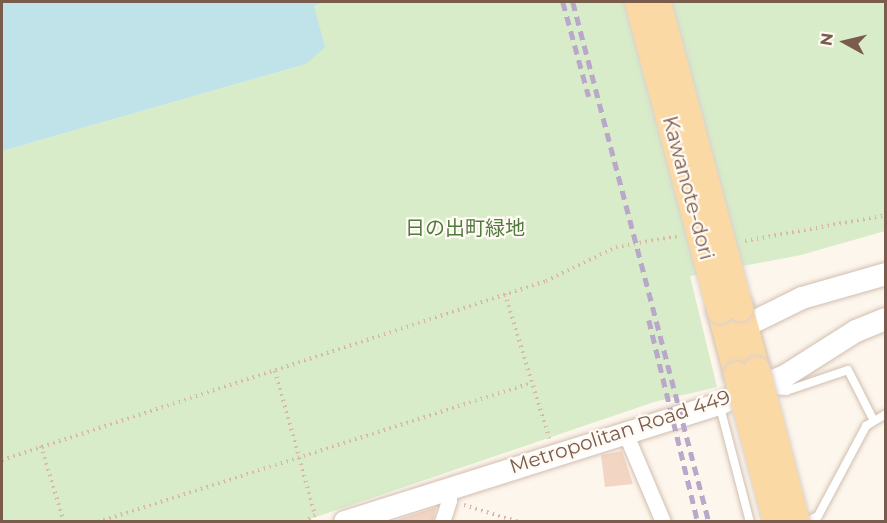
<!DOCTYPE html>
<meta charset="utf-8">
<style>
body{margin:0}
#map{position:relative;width:887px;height:523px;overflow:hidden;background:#fdf6ec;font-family:Montserrat,"Noto Sans JP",sans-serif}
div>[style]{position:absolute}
.green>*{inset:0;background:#d8ecc9}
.water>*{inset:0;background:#bfe3e8}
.building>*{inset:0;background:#f3d5c3}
.path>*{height:4px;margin-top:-2px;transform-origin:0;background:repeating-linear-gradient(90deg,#d9b8a5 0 1.5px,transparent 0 6px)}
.roads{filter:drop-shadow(0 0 2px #d1beb0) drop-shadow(0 0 2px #d1beb0)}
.service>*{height:8px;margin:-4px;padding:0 4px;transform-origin:4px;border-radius:4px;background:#fff}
.minor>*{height:15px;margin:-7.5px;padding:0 7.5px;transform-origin:7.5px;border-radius:7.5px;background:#fff}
.secondary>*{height:22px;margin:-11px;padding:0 11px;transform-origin:11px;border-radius:11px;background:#fff}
.primary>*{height:26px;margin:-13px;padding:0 13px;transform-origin:13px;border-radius:13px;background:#fbd9a5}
.rail>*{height:4.5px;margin-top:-2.25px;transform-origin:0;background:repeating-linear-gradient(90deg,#b9a8c9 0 9px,transparent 0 15px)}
.bridges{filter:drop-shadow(0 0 2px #dad1cd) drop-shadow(0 0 2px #dad1cd)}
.primary-bridge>*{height:26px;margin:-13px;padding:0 13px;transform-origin:13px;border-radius:13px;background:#fbd9a5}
span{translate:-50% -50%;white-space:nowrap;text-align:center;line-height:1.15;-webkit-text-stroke:4.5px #fffaf3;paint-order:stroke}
.street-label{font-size:20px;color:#7a5c4d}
.park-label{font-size:20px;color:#537a41}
.frame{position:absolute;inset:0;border:3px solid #7a5c4d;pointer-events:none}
.north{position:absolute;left:815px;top:12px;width:60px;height:60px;-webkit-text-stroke:4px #fffaf3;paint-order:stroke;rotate:278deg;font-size:16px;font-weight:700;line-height:24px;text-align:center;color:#7a5c4d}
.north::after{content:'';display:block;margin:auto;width:21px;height:27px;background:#7a5c4d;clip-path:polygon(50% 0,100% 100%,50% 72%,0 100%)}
</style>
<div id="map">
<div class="green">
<i style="clip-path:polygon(326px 2px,885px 2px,885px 231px,801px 255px,690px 276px,717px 387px,654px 402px,304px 521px,2px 522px,2px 151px,306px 64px,314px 6px)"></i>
</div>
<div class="water">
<i style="clip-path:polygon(2px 2px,326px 2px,314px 6px,325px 47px,306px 64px,2px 151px)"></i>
</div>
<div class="building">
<i style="clip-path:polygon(622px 451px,633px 484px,605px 487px,601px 455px)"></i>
<i style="clip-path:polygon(436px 507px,433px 522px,394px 522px,394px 521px)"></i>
</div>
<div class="path">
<i style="left:745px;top:241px;width:143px;rotate:-10.4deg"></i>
<i style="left:505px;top:294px;width:151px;rotate:73deg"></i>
<i style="left:275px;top:371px;width:149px;rotate:74.5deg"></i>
<i style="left:315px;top:515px;width:13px;rotate:148deg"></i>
<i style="left:41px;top:446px;width:79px;rotate:73.2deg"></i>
<i style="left:2px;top:460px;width:573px;rotate:-18.21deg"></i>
<i style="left:546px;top:281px;width:78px;rotate:-25.9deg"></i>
<i style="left:616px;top:247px;width:63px;rotate:-10.1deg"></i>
<i style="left:464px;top:505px;width:58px;rotate:17.2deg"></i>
<i style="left:98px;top:522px;width:455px;rotate:-17.8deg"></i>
</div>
<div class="roads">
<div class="service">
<i style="left:770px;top:390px;width:16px;rotate:4deg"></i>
<i style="left:786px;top:391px;width:65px;rotate:-18.7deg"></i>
<i style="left:848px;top:370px;width:55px;rotate:63deg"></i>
<i style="left:720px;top:407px;width:119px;rotate:75.4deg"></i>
<i style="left:805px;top:522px;width:14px;rotate:-25deg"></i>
<i style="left:818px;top:516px;width:102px;rotate:-61.9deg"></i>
<i style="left:866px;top:426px;width:23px;rotate:-31deg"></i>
</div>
<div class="minor">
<i style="left:624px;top:430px;width:100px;rotate:67deg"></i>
<i style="left:442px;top:522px;width:23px;rotate:-72deg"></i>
<i style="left:449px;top:500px;width:12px;rotate:-110deg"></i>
</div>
<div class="secondary">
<i style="left:731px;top:333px;width:79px;rotate:-26.2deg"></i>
<i style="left:802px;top:298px;width:87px;rotate:-15.9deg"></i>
<i style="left:345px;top:522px;width:392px;rotate:-17.5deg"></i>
<i style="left:719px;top:404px;width:72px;rotate:-23deg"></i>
<i style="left:785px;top:376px;width:84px;rotate:-32.4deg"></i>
<i style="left:856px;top:331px;width:32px;rotate:-22deg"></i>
</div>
<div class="primary">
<i style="left:740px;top:308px;width:64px;rotate:74.7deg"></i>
<i style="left:720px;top:310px;width:67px;rotate:75.3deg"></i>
</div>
</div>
<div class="rail">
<i style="left:563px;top:2px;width:98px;rotate:74.7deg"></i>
<i style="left:573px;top:2px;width:537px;rotate:75.34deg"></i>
<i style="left:649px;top:320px;width:208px;rotate:76.4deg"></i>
</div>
<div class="bridges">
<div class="primary-bridge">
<i style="left:638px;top:2px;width:319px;rotate:75.1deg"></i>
<i style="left:658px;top:2px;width:317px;rotate:75deg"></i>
<i style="left:757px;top:370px;width:157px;rotate:75.3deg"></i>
<i style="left:737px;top:375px;width:152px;rotate:75.1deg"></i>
</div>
</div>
<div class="street-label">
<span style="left:688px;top:188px;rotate:75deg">Kawanote-dori</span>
<span style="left:620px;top:432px;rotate:-18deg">Metropolitan Road 449</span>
</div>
<div class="park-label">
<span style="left:465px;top:228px">日の出町緑地</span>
</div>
<div class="frame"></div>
<div class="north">N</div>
</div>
